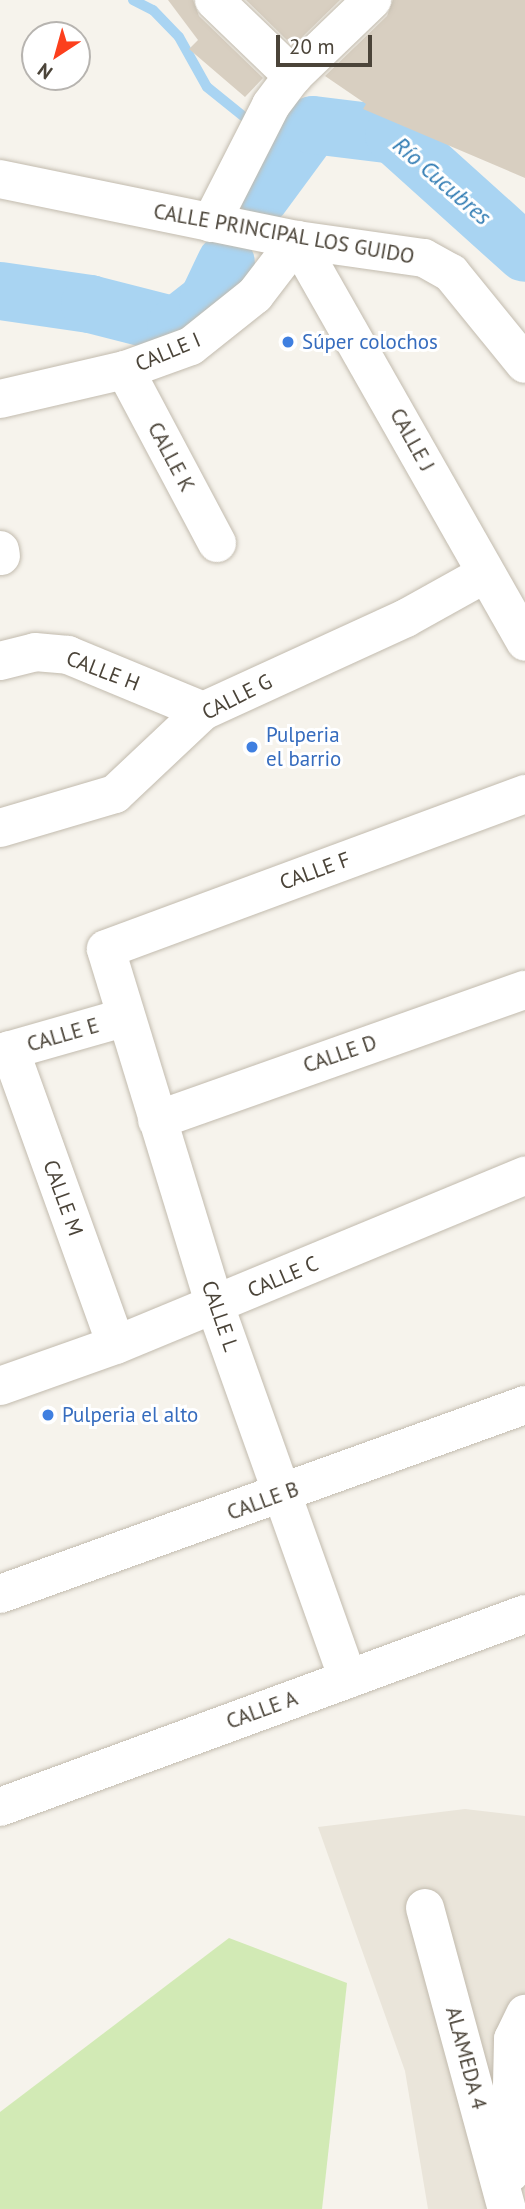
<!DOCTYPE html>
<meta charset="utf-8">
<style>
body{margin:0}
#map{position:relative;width:525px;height:2209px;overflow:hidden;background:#f6f3ec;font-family:"PT Sans",sans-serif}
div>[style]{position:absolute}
.residential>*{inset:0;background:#eae5da}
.green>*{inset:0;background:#d2eab5}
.stream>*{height:10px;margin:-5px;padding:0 5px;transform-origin:5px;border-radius:5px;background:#a9d4f2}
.river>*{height:58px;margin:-29px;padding:0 29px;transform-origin:29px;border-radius:29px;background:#a9d4f2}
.building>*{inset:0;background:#d8cfc1}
.roads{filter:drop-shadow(0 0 2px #c2bbae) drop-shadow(0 0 2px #c2bbae)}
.minor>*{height:38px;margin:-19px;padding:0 19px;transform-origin:19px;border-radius:19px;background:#fff}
.dots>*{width:19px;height:19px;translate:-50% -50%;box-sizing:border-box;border:4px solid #fff;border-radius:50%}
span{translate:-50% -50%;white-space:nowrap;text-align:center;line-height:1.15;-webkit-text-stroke:6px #fff;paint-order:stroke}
.street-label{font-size:21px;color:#4b4439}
.shop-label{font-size:21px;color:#366cbe}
.left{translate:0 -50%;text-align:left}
.water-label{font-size:23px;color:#2e7ab2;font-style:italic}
.north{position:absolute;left:21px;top:21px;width:70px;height:70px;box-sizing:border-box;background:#fff;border:2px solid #b7b4b0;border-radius:50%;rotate:216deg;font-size:19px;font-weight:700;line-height:28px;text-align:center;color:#4b4439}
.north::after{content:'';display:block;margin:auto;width:24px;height:32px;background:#fc3f1d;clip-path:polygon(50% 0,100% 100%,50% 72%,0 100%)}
.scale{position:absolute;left:276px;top:35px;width:96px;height:32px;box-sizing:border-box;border:4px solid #4b4439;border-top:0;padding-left:9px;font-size:21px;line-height:24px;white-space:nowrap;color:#4b4439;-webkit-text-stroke:5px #fff;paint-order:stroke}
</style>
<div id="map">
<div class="residential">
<i style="clip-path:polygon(465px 1809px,525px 1816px,525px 2209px,428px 2209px,405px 2071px,318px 1827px)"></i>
</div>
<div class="green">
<i style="clip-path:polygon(229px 1938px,347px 1983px,322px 2209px,0 2209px,0 2112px)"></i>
</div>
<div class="stream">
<i style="left:133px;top:0;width:22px;rotate:27deg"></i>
<i style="left:153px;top:10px;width:37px;rotate:46deg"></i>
<i style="left:179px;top:37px;width:57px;rotate:60.8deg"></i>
<i style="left:207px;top:87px;width:46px;rotate:38.9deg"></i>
<i style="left:269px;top:136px;width:27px;rotate:27deg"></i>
</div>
<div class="river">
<i style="left:260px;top:197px;width:89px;rotate:-53.6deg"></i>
<i style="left:313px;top:125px;width:82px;rotate:7deg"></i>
<i style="left:394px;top:135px;width:176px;rotate:42deg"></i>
<i style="left:0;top:291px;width:91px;rotate:8.2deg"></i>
<i style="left:90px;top:304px;width:89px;rotate:14.3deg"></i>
<i style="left:176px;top:326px;width:41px;rotate:-38deg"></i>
<i style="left:208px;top:301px;width:42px;rotate:-64.7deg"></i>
</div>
<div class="building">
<i style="clip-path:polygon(168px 0,193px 0,199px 16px,263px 78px,245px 97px,189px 49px,198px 40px)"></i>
<i style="clip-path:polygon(246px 0,340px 0,293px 46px)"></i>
<i style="clip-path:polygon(393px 0,525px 0,525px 178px,363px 109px,366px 104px,325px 76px,387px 16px)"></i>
</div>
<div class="roads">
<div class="minor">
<i style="left:214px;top:0;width:110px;rotate:43.9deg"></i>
<i style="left:0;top:179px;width:303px;rotate:11.6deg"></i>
<i style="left:297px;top:240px;width:128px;rotate:8.1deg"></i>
<i style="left:424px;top:258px;width:31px;rotate:29deg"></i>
<i style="left:451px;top:273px;width:117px;rotate:50.9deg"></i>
<i style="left:211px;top:223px;width:132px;rotate:-63deg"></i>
<i style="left:271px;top:105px;width:36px;rotate:-53deg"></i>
<i style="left:293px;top:76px;width:110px;rotate:-43.9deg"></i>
<i style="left:297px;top:240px;width:462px;rotate:60.4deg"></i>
<i style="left:125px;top:370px;width:196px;rotate:62deg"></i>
<i style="left:0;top:399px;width:128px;rotate:-13.1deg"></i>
<i style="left:125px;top:370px;width:70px;rotate:-20deg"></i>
<i style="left:191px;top:346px;width:82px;rotate:-38.6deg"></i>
<i style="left:255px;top:295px;width:69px;rotate:-52.6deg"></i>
<i style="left:0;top:550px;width:6px;rotate:81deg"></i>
<i style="left:0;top:661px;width:36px;rotate:-14deg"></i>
<i style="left:35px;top:652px;width:33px;rotate:5deg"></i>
<i style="left:68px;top:655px;width:146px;rotate:22.5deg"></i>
<i style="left:0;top:828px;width:120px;rotate:-16.5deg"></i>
<i style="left:115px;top:794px;width:121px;rotate:-43.3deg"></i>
<i style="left:203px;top:711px;width:223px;rotate:-24.6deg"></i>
<i style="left:406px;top:618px;width:90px;rotate:-29.1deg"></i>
<i style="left:10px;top:1050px;width:313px;rotate:70.2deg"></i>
<i style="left:0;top:1053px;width:131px;rotate:-15.9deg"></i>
<i style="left:157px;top:1120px;width:390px;rotate:-19.5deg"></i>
<i style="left:0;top:1386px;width:123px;rotate:-19.5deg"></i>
<i style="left:116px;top:1345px;width:443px;rotate:-22.5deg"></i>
<i style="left:0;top:1594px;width:558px;rotate:-19.8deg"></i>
<i style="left:348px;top:1679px;width:396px;rotate:-109.6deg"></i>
<i style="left:215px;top:1306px;width:373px;rotate:-107deg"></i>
<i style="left:106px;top:949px;width:447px;rotate:-20.3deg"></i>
<i style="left:0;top:1807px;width:559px;rotate:-20.18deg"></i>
<i style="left:425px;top:1908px;width:312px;rotate:74.8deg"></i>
<i style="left:510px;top:2173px;width:134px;rotate:-88.7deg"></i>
<i style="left:513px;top:2039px;width:28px;rotate:-64deg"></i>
</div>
</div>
<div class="dots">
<i style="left:288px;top:342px;background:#3f7fe0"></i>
<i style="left:252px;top:747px;background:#3f7fe0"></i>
<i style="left:48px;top:1415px;background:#3f7fe0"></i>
</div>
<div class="street-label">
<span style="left:284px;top:234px;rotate:10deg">CALLE PRINCIPAL LOS GUIDO</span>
<span style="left:168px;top:352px;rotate:-23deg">CALLE I</span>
<span style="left:412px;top:440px;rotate:61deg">CALLE J</span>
<span style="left:171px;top:457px;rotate:62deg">CALLE K</span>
<span style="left:103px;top:671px;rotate:21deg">CALLE H</span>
<span style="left:237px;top:697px;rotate:-27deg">CALLE G</span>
<span style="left:315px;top:871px;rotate:-20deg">CALLE F</span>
<span style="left:63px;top:1035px;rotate:-16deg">CALLE E</span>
<span style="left:340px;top:1054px;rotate:-19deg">CALLE D</span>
<span style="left:63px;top:1198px;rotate:70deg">CALLE M</span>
<span style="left:283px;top:1277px;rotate:-23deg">CALLE C</span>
<span style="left:220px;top:1316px;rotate:71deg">CALLE L</span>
<span style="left:263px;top:1501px;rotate:-20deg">CALLE B</span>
<span style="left:262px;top:1710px;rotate:-20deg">CALLE A</span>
<span style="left:466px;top:2058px;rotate:75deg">ALAMEDA 4</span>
</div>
<div class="shop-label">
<span class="left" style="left:302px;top:342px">Súper colochos</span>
<span class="left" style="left:266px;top:747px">Pulperia<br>el barrio</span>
<span class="left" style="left:62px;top:1415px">Pulperia el alto</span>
</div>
<div class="water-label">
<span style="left:442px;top:181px;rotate:41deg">Río Cucubres</span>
</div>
<div class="north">N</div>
<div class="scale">20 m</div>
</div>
